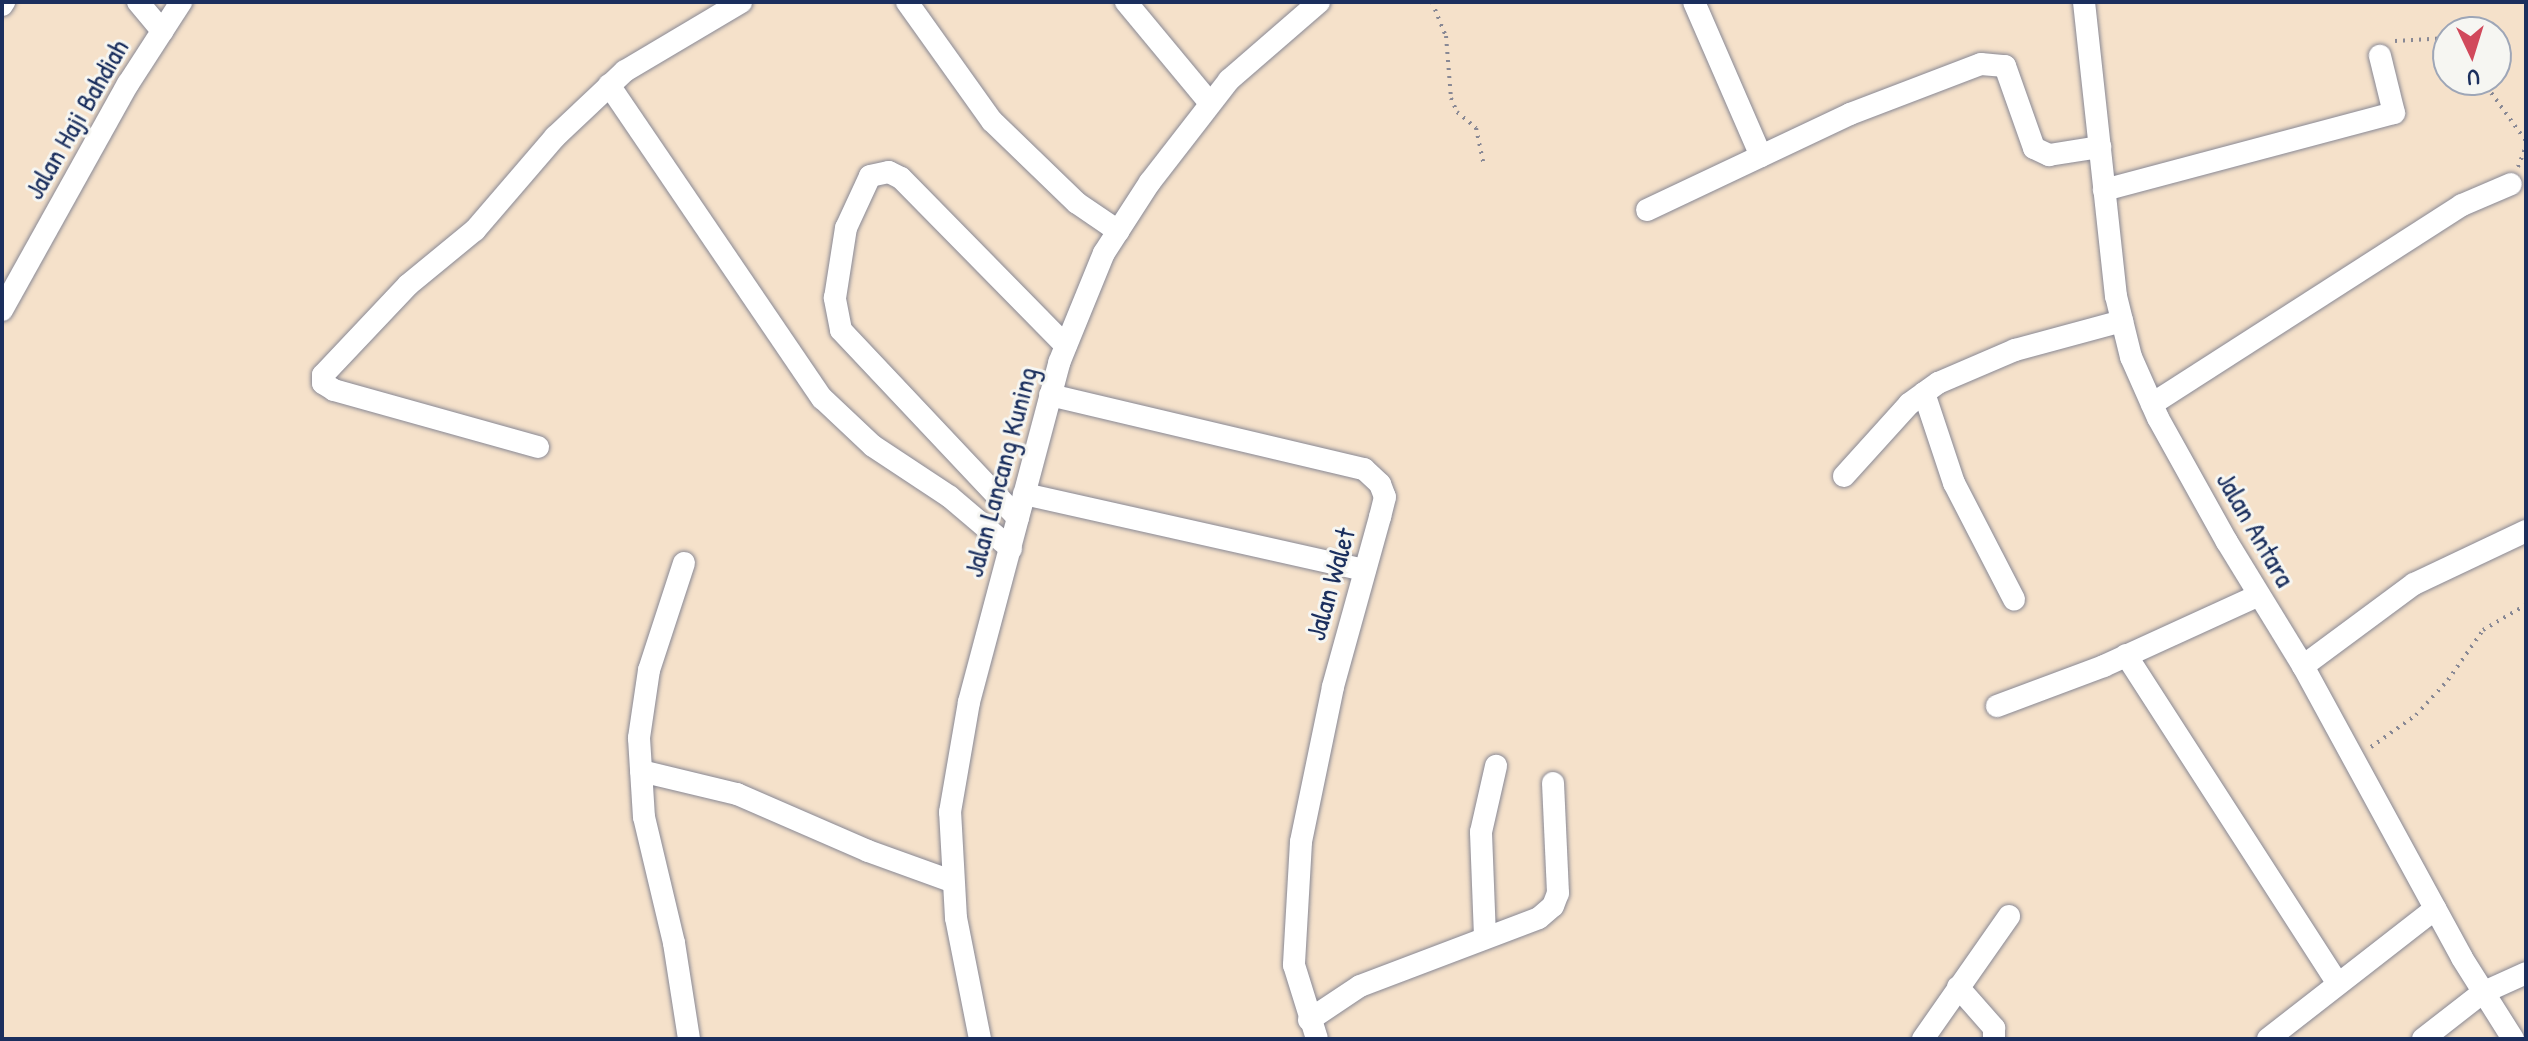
<!DOCTYPE html>
<style>
body{margin:0}
#map{position:relative;width:2528px;height:1041px;overflow:hidden;background:#f5e1ca;font-family:"Patrick Hand",sans-serif}
div>[style]{position:absolute}
.path>*{height:4px;margin-top:-2px;transform-origin:0;background:repeating-linear-gradient(90deg,#888894 0 2px,transparent 0 8px)}
.roads{filter:drop-shadow(0 0 2px #888894) drop-shadow(0 0 2px #888894)}
.minor>*{height:22px;margin:-11px;padding:0 11px;transform-origin:11px;border-radius:11px;background:#fff}
span{translate:-50% -50%;white-space:nowrap;text-align:center;line-height:1.15;-webkit-text-stroke:6px #f6f6f2;paint-order:stroke}
.street-label{font-size:28px;color:#1b2f5e}
.frame{position:absolute;inset:0;border:4px solid #1b2f5e;pointer-events:none}
.north{position:absolute;left:2432px;top:16px;width:80px;height:80px;box-sizing:border-box;background:#f6f6f2;border:2px solid #9ea6b7;border-radius:50%;rotate:176deg;font-size:22px;font-weight:700;line-height:32px;text-align:center;color:#1b2f5e}
.north::after{content:'';display:block;margin:auto;width:28px;height:36px;background:#d1495b;clip-path:polygon(50% 0,100% 100%,50% 72%,0 100%)}
</style>
<div id="map">
<div class="path">
<i style="left:1432px;top:2px;width:37px;rotate:68deg"></i>
<i style="left:1446px;top:36px;width:62px;rotate:85.4deg"></i>
<i style="left:1451px;top:98px;width:15px;rotate:67deg"></i>
<i style="left:1457px;top:112px;width:25px;rotate:40deg"></i>
<i style="left:1476px;top:128px;width:39px;rotate:78deg"></i>
<i style="left:2395px;top:41px;width:53px;rotate:-3.2deg"></i>
<i style="left:2482px;top:80px;width:75px;rotate:54.2deg"></i>
<i style="left:2518px;top:167px;width:22px;rotate:-69deg"></i>
<i style="left:2371px;top:747px;width:55px;rotate:-35.4deg"></i>
<i style="left:2416px;top:715px;width:47px;rotate:-47.6deg"></i>
<i style="left:2448px;top:680px;width:61px;rotate:-55deg"></i>
<i style="left:2483px;top:630px;width:50px;rotate:-30.2deg"></i>
</div>
<div class="roads">
<div class="minor">
<i style="left:138px;top:2px;width:38px;rotate:50deg"></i>
<i style="left:907px;top:2px;width:146px;rotate:54.5deg"></i>
<i style="left:992px;top:121px;width:118px;rotate:44deg"></i>
<i style="left:1077px;top:203px;width:50px;rotate:34.3deg"></i>
<i style="left:1126px;top:2px;width:131px;rotate:50.3deg"></i>
<i style="left:1694px;top:2px;width:168px;rotate:66.5deg"></i>
<i style="left:2084px;top:2px;width:296px;rotate:83.8deg"></i>
<i style="left:2116px;top:296px;width:63px;rotate:76.2deg"></i>
<i style="left:2131px;top:357px;width:67px;rotate:66.1deg"></i>
<i style="left:2158px;top:418px;width:142px;rotate:60.9deg"></i>
<i style="left:2227px;top:542px;width:145px;rotate:58.5deg"></i>
<i style="left:2303px;top:666px;width:332px;rotate:61.4deg"></i>
<i style="left:2462px;top:958px;width:96px;rotate:57.8deg"></i>
<i style="left:2px;top:5px;width:4px;rotate:-56deg"></i>
<i style="left:609px;top:85px;width:379px;rotate:55.8deg"></i>
<i style="left:822px;top:398px;width:70px;rotate:43.3deg"></i>
<i style="left:873px;top:446px;width:92px;rotate:33.5deg"></i>
<i style="left:950px;top:497px;width:80px;rotate:40.4deg"></i>
<i style="left:2104px;top:190px;width:300px;rotate:-14.9deg"></i>
<i style="left:2394px;top:113px;width:59px;rotate:-103.8deg"></i>
<i style="left:1647px;top:210px;width:225px;rotate:-25.3deg"></i>
<i style="left:1850px;top:114px;width:140px;rotate:-20.9deg"></i>
<i style="left:1981px;top:64px;width:24px;rotate:5deg"></i>
<i style="left:2005px;top:66px;width:87px;rotate:70.5deg"></i>
<i style="left:2034px;top:148px;width:17px;rotate:25deg"></i>
<i style="left:2049px;top:155px;width:52px;rotate:-8.9deg"></i>
<i style="left:2px;top:310px;width:259px;rotate:-60.9deg"></i>
<i style="left:128px;top:84px;width:98px;rotate:-57.1deg"></i>
<i style="left:1924px;top:393px;width:95px;rotate:71.6deg"></i>
<i style="left:1954px;top:483px;width:131px;rotate:62.7deg"></i>
<i style="left:1050px;top:395px;width:323px;rotate:13.3deg"></i>
<i style="left:1364px;top:469px;width:22px;rotate:43deg"></i>
<i style="left:1380px;top:484px;width:14px;rotate:69deg"></i>
<i style="left:1385px;top:497px;width:21px;rotate:104deg"></i>
<i style="left:1380px;top:517px;width:176px;rotate:105.5deg"></i>
<i style="left:1333px;top:687px;width:158px;rotate:101.7deg"></i>
<i style="left:1301px;top:842px;width:123px;rotate:93.3deg"></i>
<i style="left:1294px;top:965px;width:77px;rotate:72.7deg"></i>
<i style="left:2152px;top:404px;width:368px;rotate:-32.7deg"></i>
<i style="left:2462px;top:205px;width:53px;rotate:-23.2deg"></i>
<i style="left:538px;top:447px;width:212px;rotate:-164.4deg"></i>
<i style="left:334px;top:390px;width:13px;rotate:-148deg"></i>
<i style="left:323px;top:383px;width:8px;rotate:-90deg"></i>
<i style="left:323px;top:375px;width:124px;rotate:-46.6deg"></i>
<i style="left:408px;top:285px;width:87px;rotate:-39.4deg"></i>
<i style="left:475px;top:230px;width:123px;rotate:-49.3deg"></i>
<i style="left:555px;top:137px;width:96px;rotate:-43.3deg"></i>
<i style="left:625px;top:71px;width:135px;rotate:-30.7deg"></i>
<i style="left:1844px;top:476px;width:97px;rotate:-47.9deg"></i>
<i style="left:1909px;top:404px;width:36px;rotate:-36deg"></i>
<i style="left:1938px;top:383px;width:84px;rotate:-23.2deg"></i>
<i style="left:2015px;top:350px;width:111px;rotate:-15.2deg"></i>
<i style="left:1024px;top:494px;width:349px;rotate:12.6deg"></i>
<i style="left:1018px;top:518px;width:258px;rotate:-133.3deg"></i>
<i style="left:841px;top:330px;width:33px;rotate:-101deg"></i>
<i style="left:835px;top:298px;width:71px;rotate:-81.1deg"></i>
<i style="left:846px;top:228px;width:57px;rotate:-65.2deg"></i>
<i style="left:870px;top:176px;width:19px;rotate:-12deg"></i>
<i style="left:889px;top:172px;width:13px;rotate:27deg"></i>
<i style="left:901px;top:178px;width:235px;rotate:45.5deg"></i>
<i style="left:684px;top:563px;width:113px;rotate:108.1deg"></i>
<i style="left:649px;top:670px;width:69px;rotate:98.4deg"></i>
<i style="left:639px;top:738px;width:79px;rotate:86.4deg"></i>
<i style="left:644px;top:817px;width:130px;rotate:76.6deg"></i>
<i style="left:674px;top:943px;width:97px;rotate:81.1deg"></i>
<i style="left:2126px;top:655px;width:391px;rotate:57.2deg"></i>
<i style="left:2303px;top:666px;width:138px;rotate:-36.5deg"></i>
<i style="left:2414px;top:584px;width:124px;rotate:-25.3deg"></i>
<i style="left:1997px;top:706px;width:114px;rotate:-20.5deg"></i>
<i style="left:2104px;top:666px;width:170px;rotate:-24.6deg"></i>
<i style="left:641px;top:771px;width:99px;rotate:13.5deg"></i>
<i style="left:737px;top:794px;width:143px;rotate:23.5deg"></i>
<i style="left:868px;top:851px;width:88px;rotate:19.9deg"></i>
<i style="left:1485px;top:937px;width:105px;rotate:-92.2deg"></i>
<i style="left:1481px;top:832px;width:68px;rotate:-77.2deg"></i>
<i style="left:1958px;top:987px;width:55px;rotate:48.7deg"></i>
<i style="left:1994px;top:1028px;width:11px;rotate:90deg"></i>
<i style="left:1309px;top:1020px;width:61px;rotate:-33.7deg"></i>
<i style="left:1360px;top:986px;width:191px;rotate:-20.8deg"></i>
<i style="left:1539px;top:918px;width:18px;rotate:-41deg"></i>
<i style="left:1553px;top:906px;width:14px;rotate:-69deg"></i>
<i style="left:1558px;top:893px;width:110px;rotate:-92.6deg"></i>
<i style="left:980px;top:1039px;width:123px;rotate:-101.2deg"></i>
<i style="left:956px;top:918px;width:106px;rotate:-93.2deg"></i>
<i style="left:950px;top:812px;width:112px;rotate:-80.2deg"></i>
<i style="left:969px;top:702px;width:351px;rotate:-75.1deg"></i>
<i style="left:1059px;top:363px;width:119px;rotate:-67.8deg"></i>
<i style="left:1104px;top:253px;width:85px;rotate:-57.1deg"></i>
<i style="left:1150px;top:182px;width:129px;rotate:-52.2deg"></i>
<i style="left:1229px;top:80px;width:119px;rotate:-40.9deg"></i>
<i style="left:1923px;top:1039px;width:150px;rotate:-55deg"></i>
<i style="left:2268px;top:1039px;width:212px;rotate:-37.9deg"></i>
<i style="left:2423px;top:1039px;width:75px;rotate:-37.9deg"></i>
<i style="left:2482px;top:993px;width:48px;rotate:-24.4deg"></i>
</div>
</div>
<div class="street-label">
<span style="left:76px;top:119px;rotate:-60deg">Jalan Haji Bahdiah</span>
<span style="left:1000px;top:472px;rotate:-75deg">Jalan Lancang Kuning</span>
<span style="left:2256px;top:529px;rotate:60deg">Jalan Antara</span>
<span style="left:1330px;top:584px;rotate:-74deg">Jalan Walet</span>
</div>
<div class="frame"></div>
<div class="north">U</div>
</div>
